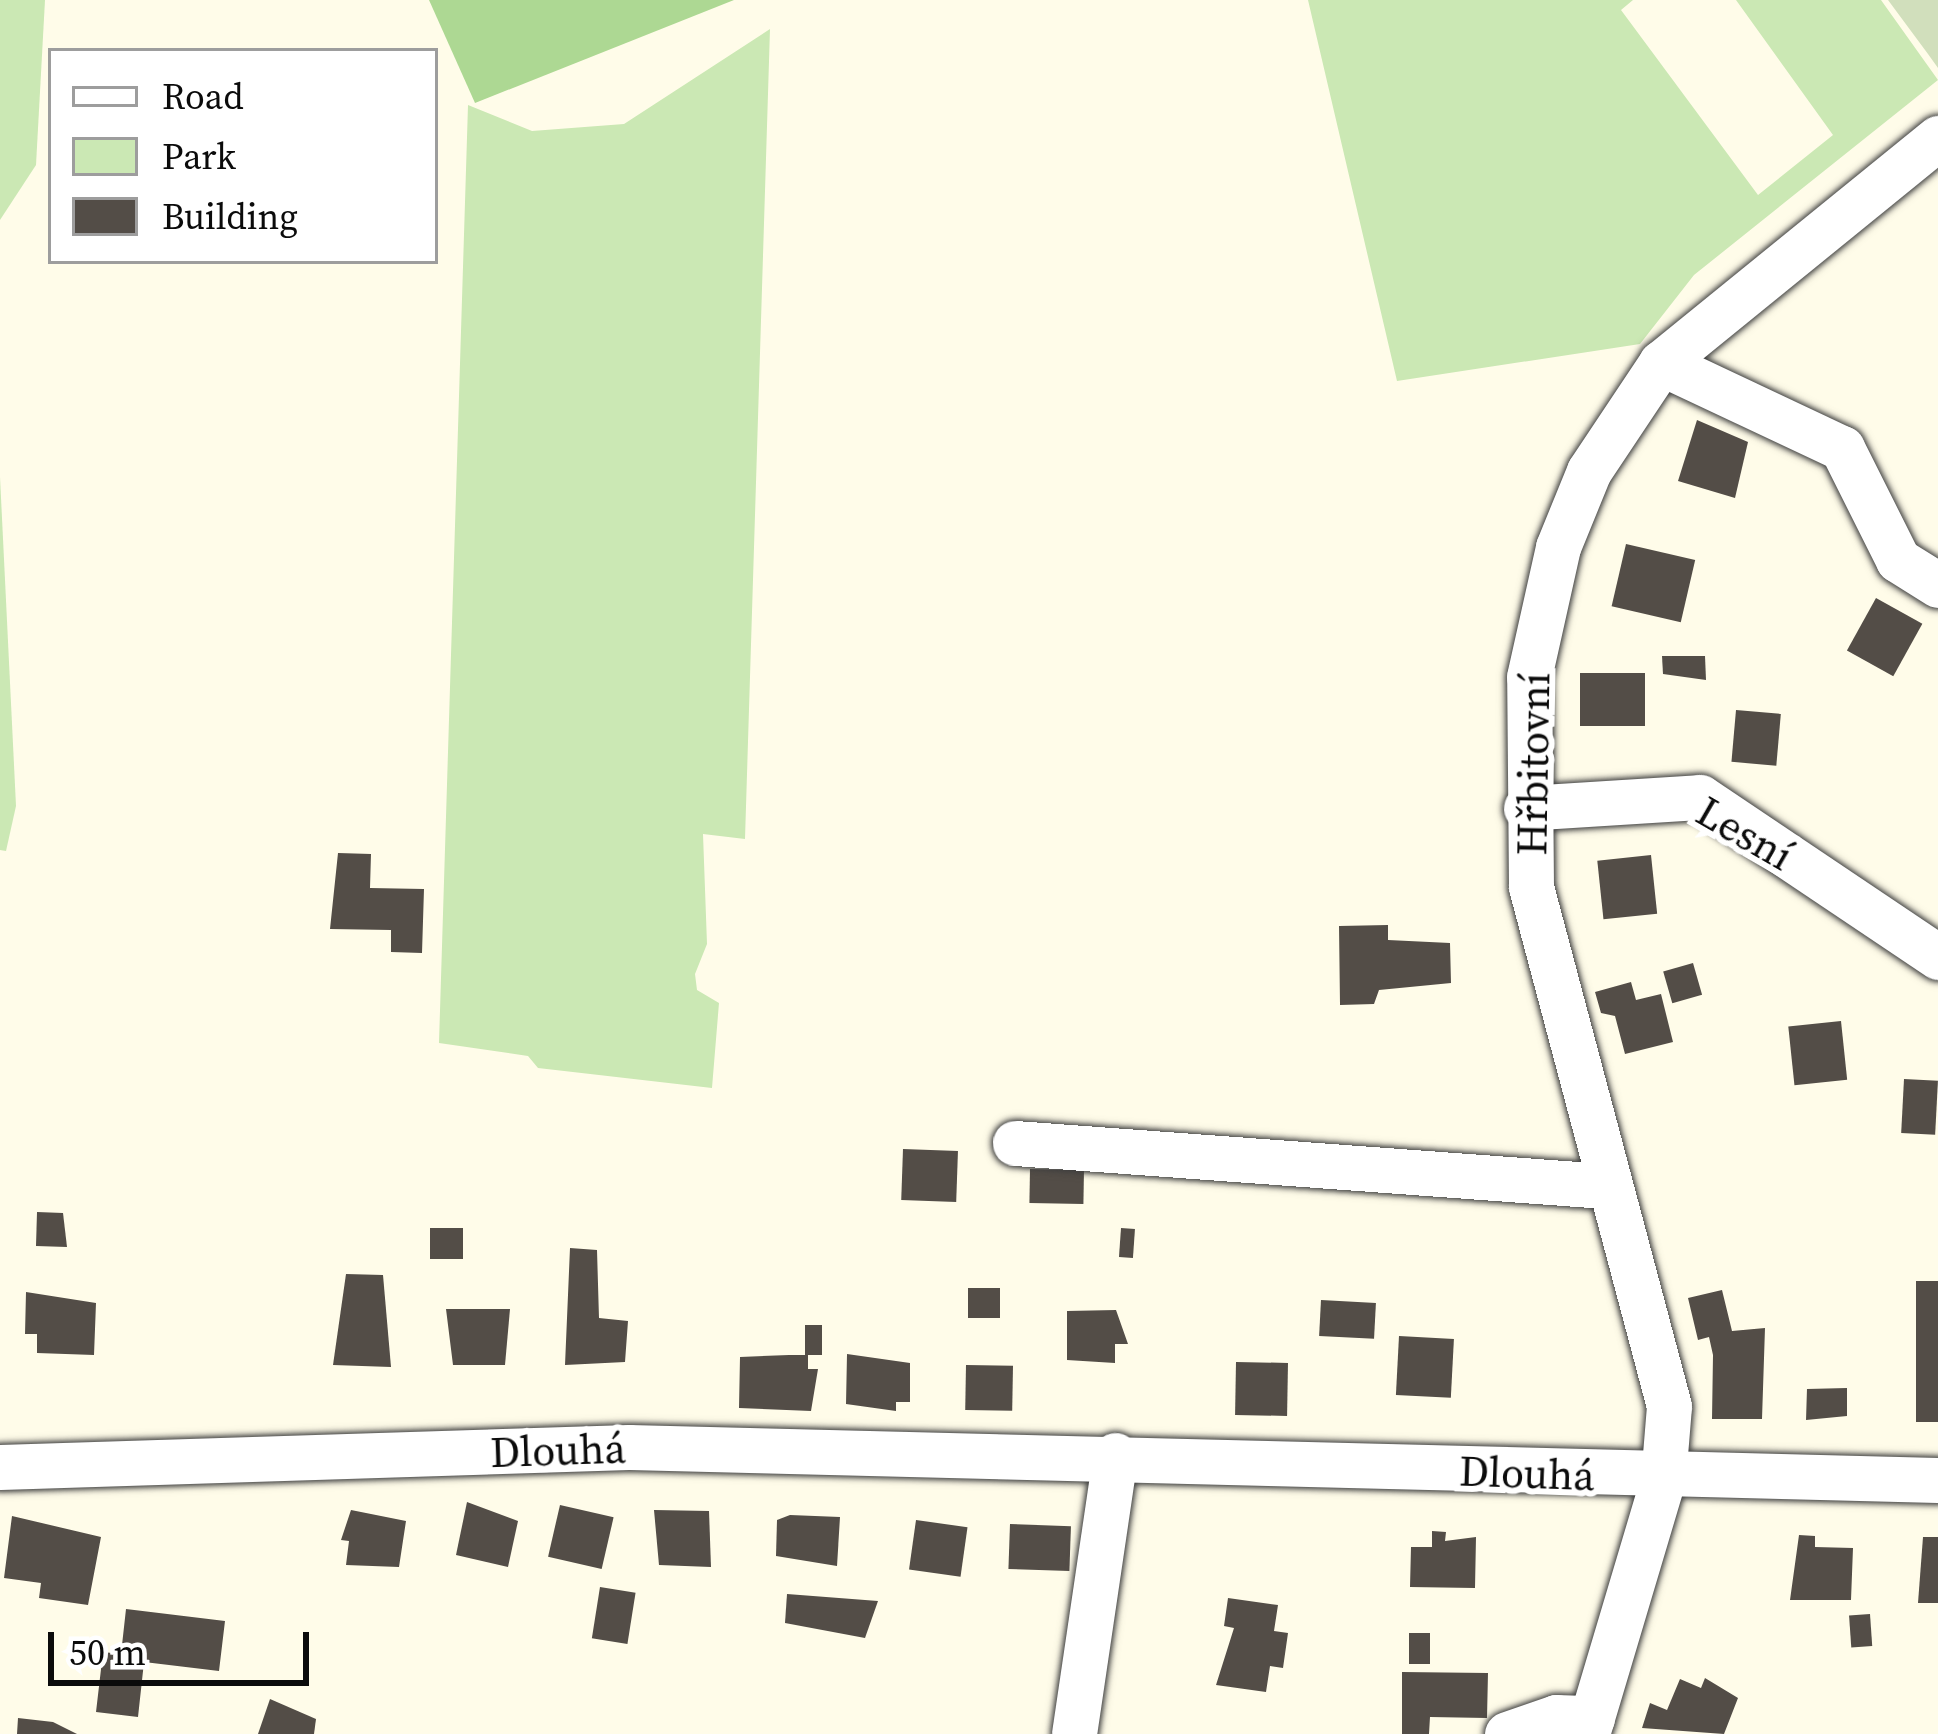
<!DOCTYPE html>
<meta charset="utf-8">
<style>
body{margin:0}
#map{position:relative;width:1938px;height:1734px;overflow:hidden;background:#fffce9;font-family:"Source Serif 4",serif}
div>[style]{position:absolute}
.green>*{inset:0;background:#cbe8b4}
.forest>*{inset:0;background:#add893}
.cemetery>*{inset:0;background:#d1dfbc}
.building>*{inset:0;background:#534d47;transform-origin:0 0}
.roads{filter:drop-shadow(0 0 3px #3e3e3e) drop-shadow(0 0 3px #3e3e3e)}
.minor>*{height:45px;margin:-22.5px;padding:0 22.5px;transform-origin:22.5px;border-radius:22.5px;background:#fff}
span{translate:-50% -50%;white-space:nowrap;text-align:center;line-height:1.15;-webkit-text-stroke:12px #fff;paint-order:stroke}
.street-label{font-size:42px;color:#0b0b0b}
.legend{position:absolute;left:48px;top:48px;width:390px;height:216px;box-sizing:border-box;background:#fff;border:3px solid #9d9d9d;margin:0;padding:15px 21px;list-style:none;font-size:36px;color:#0b0b0b}
.legend li{display:flex;align-items:center;gap:24px;height:60px}
.legend b{width:60px;border:3px solid #9d9d9d}
.scale{position:absolute;left:48px;top:1632px;width:261px;height:54px;box-sizing:border-box;border:6px solid #0b0b0b;border-top:0;padding-left:15px;font-size:36px;line-height:42px;white-space:nowrap;color:#0b0b0b;-webkit-text-stroke:9px #fff;paint-order:stroke}
</style>
<div id="map">
<div class="green">
<i style="clip-path:polygon(0 0,45px 0,36px 165px,0 220px)"></i>
<i style="clip-path:polygon(1308px 0,1633px 0,1621px 10px,1758px 195px,1833px 135px,1736px 0,1881px 0,1938px 80px,1694px 275px,1640px 344px,1397px 381px)"></i>
<i style="clip-path:polygon(770px 29px,745px 839px,703px 834px,707px 944px,695px 974px,697px 990px,719px 1003px,712px 1088px,538px 1068px,528px 1056px,439px 1043px,468px 105px,532px 131px,624px 124px)"></i>
<i style="clip-path:polygon(0 477px,16px 806px,6px 851px,0 850px)"></i>
</div>
<div class="forest">
<i style="clip-path:polygon(429px 0,734px 0,475px 103px)"></i>
</div>
<div class="cemetery">
<i style="clip-path:polygon(1888px 0,1938px 0,1938px 68px,1928px 54px)"></i>
</div>
<div class="building">
<i style="clip-path:polygon(1697px 420px,1748px 442px,1735px 498px,1678px 481px)"></i>
<i style="left:1626px;top:544px;width:71px;height:64px;rotate:13deg"></i>
<i style="left:1876px;top:598px;width:53px;height:60px;rotate:29deg"></i>
<i style="clip-path:polygon(1662px 656px,1705px 656px,1706px 680px,1663px 674px)"></i>
<i style="left:1645px;top:673px;width:53px;height:65px;rotate:90deg"></i>
<i style="left:1736px;top:710px;width:45px;height:52px;rotate:5deg"></i>
<i style="clip-path:polygon(338px 853px,371px 854px,370px 888px,424px 889px,422px 953px,391px 952px,391px 930px,330px 929px)"></i>
<i style="left:1651px;top:855px;width:59px;height:54px;rotate:84deg"></i>
<i style="clip-path:polygon(1388px 925px,1388px 940px,1450px 943px,1451px 983px,1379px 990px,1374px 1004px,1340px 1005px,1339px 926px)"></i>
<i style="left:1693px;top:963px;width:33px;height:31px;rotate:74deg"></i>
<i style="clip-path:polygon(1631px 982px,1636px 1000px,1661px 994px,1673px 1042px,1625px 1054px,1615px 1016px,1601px 1013px,1595px 992px)"></i>
<i style="left:1841px;top:1021px;width:59px;height:53px;rotate:84deg"></i>
<i style="left:1904px;top:1079px;width:34px;height:54px;rotate:3deg"></i>
<i style="left:903px;top:1149px;width:55px;height:51px;rotate:2deg"></i>
<i style="left:1030px;top:1169px;width:54px;height:34px;rotate:1deg"></i>
<i style="clip-path:polygon(37px 1212px,63px 1213px,67px 1247px,36px 1246px)"></i>
<i style="left:463px;top:1228px;width:31px;height:33px;rotate:90deg"></i>
<i style="left:1121px;top:1228px;width:14px;height:29px;rotate:4deg"></i>
<i style="clip-path:polygon(570px 1248px,597px 1250px,599px 1318px,628px 1321px,625px 1362px,565px 1365px)"></i>
<i style="clip-path:polygon(346px 1274px,383px 1275px,391px 1367px,333px 1365px)"></i>
<i style="left:1916px;top:1281px;width:22px;height:141px"></i>
<i style="left:968px;top:1288px;width:32px;height:30px"></i>
<i style="clip-path:polygon(1722px 1290px,1732px 1331px,1765px 1328px,1762px 1419px,1712px 1419px,1713px 1355px,1709px 1337px,1698px 1340px,1688px 1298px)"></i>
<i style="clip-path:polygon(26px 1292px,96px 1303px,94px 1355px,37px 1353px,37px 1334px,25px 1334px)"></i>
<i style="left:1321px;top:1300px;width:55px;height:36px;rotate:3deg"></i>
<i style="clip-path:polygon(446px 1309px,510px 1309px,505px 1365px,453px 1365px)"></i>
<i style="clip-path:polygon(1116px 1310px,1128px 1344px,1115px 1344px,1115px 1363px,1067px 1360px,1067px 1311px)"></i>
<i style="left:805px;top:1325px;width:17px;height:30px"></i>
<i style="left:1399px;top:1336px;width:55px;height:59px;rotate:3deg"></i>
<i style="clip-path:polygon(847px 1354px,910px 1363px,910px 1402px,896px 1402px,896px 1411px,846px 1404px)"></i>
<i style="clip-path:polygon(789px 1355px,808px 1355px,808px 1369px,818px 1369px,811px 1411px,739px 1408px,740px 1357px)"></i>
<i style="left:1236px;top:1362px;width:52px;height:53px;rotate:1deg"></i>
<i style="left:966px;top:1365px;width:47px;height:45px;rotate:1deg"></i>
<i style="clip-path:polygon(1847px 1388px,1847px 1416px,1806px 1420px,1807px 1389px)"></i>
<i style="clip-path:polygon(467px 1502px,518px 1521px,508px 1567px,456px 1555px)"></i>
<i style="left:560px;top:1505px;width:55px;height:53px;rotate:13deg"></i>
<i style="clip-path:polygon(351px 1510px,406px 1521px,399px 1567px,346px 1565px,349px 1541px,341px 1540px)"></i>
<i style="clip-path:polygon(654px 1510px,709px 1511px,711px 1567px,659px 1565px)"></i>
<i style="clip-path:polygon(790px 1515px,840px 1517px,837px 1566px,776px 1556px,777px 1520px)"></i>
<i style="clip-path:polygon(12px 1516px,101px 1537px,88px 1605px,39px 1598px,41px 1583px,4px 1578px)"></i>
<i style="left:916px;top:1520px;width:52px;height:50px;rotate:8deg"></i>
<i style="left:1010px;top:1524px;width:61px;height:45px;rotate:2deg"></i>
<i style="clip-path:polygon(1432px 1531px,1446px 1532px,1445px 1541px,1476px 1537px,1475px 1588px,1410px 1587px,1411px 1547px,1432px 1547px)"></i>
<i style="clip-path:polygon(1799px 1535px,1815px 1536px,1815px 1547px,1853px 1548px,1851px 1600px,1790px 1600px)"></i>
<i style="clip-path:polygon(1923px 1537px,1938px 1537px,1938px 1603px,1918px 1603px)"></i>
<i style="left:600px;top:1587px;width:36px;height:52px;rotate:9deg"></i>
<i style="clip-path:polygon(787px 1594px,878px 1601px,865px 1638px,785px 1623px)"></i>
<i style="clip-path:polygon(1228px 1598px,1278px 1605px,1274px 1631px,1288px 1633px,1283px 1668px,1270px 1666px,1266px 1692px,1216px 1685px,1234px 1628px,1224px 1626px)"></i>
<i style="clip-path:polygon(126px 1609px,225px 1621px,219px 1671px,144px 1662px,138px 1717px,96px 1712px,103px 1652px,121px 1654px)"></i>
<i style="left:1870px;top:1614px;width:32px;height:21px;rotate:86deg"></i>
<i style="left:1409px;top:1633px;width:21px;height:31px"></i>
<i style="clip-path:polygon(1402px 1672px,1488px 1673px,1487px 1718px,1430px 1717px,1429px 1734px,1402px 1734px)"></i>
<i style="clip-path:polygon(1705px 1678px,1738px 1698px,1724px 1734px,1642px 1728px,1650px 1703px,1667px 1710px,1680px 1679px,1701px 1688px)"></i>
<i style="clip-path:polygon(270px 1699px,316px 1719px,314px 1734px,258px 1734px)"></i>
<i style="clip-path:polygon(18px 1718px,53px 1722px,77px 1734px,17px 1734px)"></i>
</div>
<div class="roads">
<div class="minor">
<i style="left:1661px;top:363px;width:200px;rotate:25.2deg"></i>
<i style="left:1842px;top:448px;width:125px;rotate:63.4deg"></i>
<i style="left:1898px;top:560px;width:47px;rotate:32deg"></i>
<i style="left:1526px;top:808px;width:174px;rotate:-3.6deg"></i>
<i style="left:1700px;top:797px;width:287px;rotate:33.9deg"></i>
<i style="left:1015px;top:1143px;width:592px;rotate:4.17deg"></i>
<i style="left:0;top:1467px;width:629px;rotate:-1.82deg"></i>
<i style="left:629px;top:1447px;width:1309px;rotate:1.44deg"></i>
<i style="left:1074px;top:1734px;width:282px;rotate:-81.6deg"></i>
<i style="left:1507px;top:1734px;width:52px;rotate:-19.1deg"></i>
<i style="left:1556px;top:1717px;width:36px;rotate:2deg"></i>
<i style="left:1587px;top:1734px;width:266px;rotate:-73.4deg"></i>
<i style="left:1663px;top:1479px;width:73px;rotate:-85.3deg"></i>
<i style="left:1669px;top:1406px;width:537px;rotate:-104.89deg"></i>
<i style="left:1531px;top:887px;width:210px;rotate:-90.5deg"></i>
<i style="left:1529px;top:677px;width:133px;rotate:-77.4deg"></i>
<i style="left:1558px;top:547px;width:82px;rotate:-67.8deg"></i>
<i style="left:1589px;top:471px;width:130px;rotate:-56.3deg"></i>
<i style="left:1661px;top:363px;width:357px;rotate:-39.1deg"></i>
</div>
</div>
<div class="street-label">
<span style="left:1533px;top:764px;rotate:-89deg">Hřbitovní</span>
<span style="left:1745px;top:833px;rotate:30deg">Lesní</span>
<span style="left:558px;top:1450px;rotate:-2deg">Dlouhá</span>
<span style="left:1527px;top:1473px;rotate:2deg">Dlouhá</span>
</div>
<ul class="legend">
<li><b style="height:15px;background:#fff"></b>Road</li>
<li><b style="height:33px;background:#cbe8b4"></b>Park</li>
<li><b style="height:33px;background:#534d47"></b>Building</li>
</ul>
<div class="scale">50 m</div>
</div>
